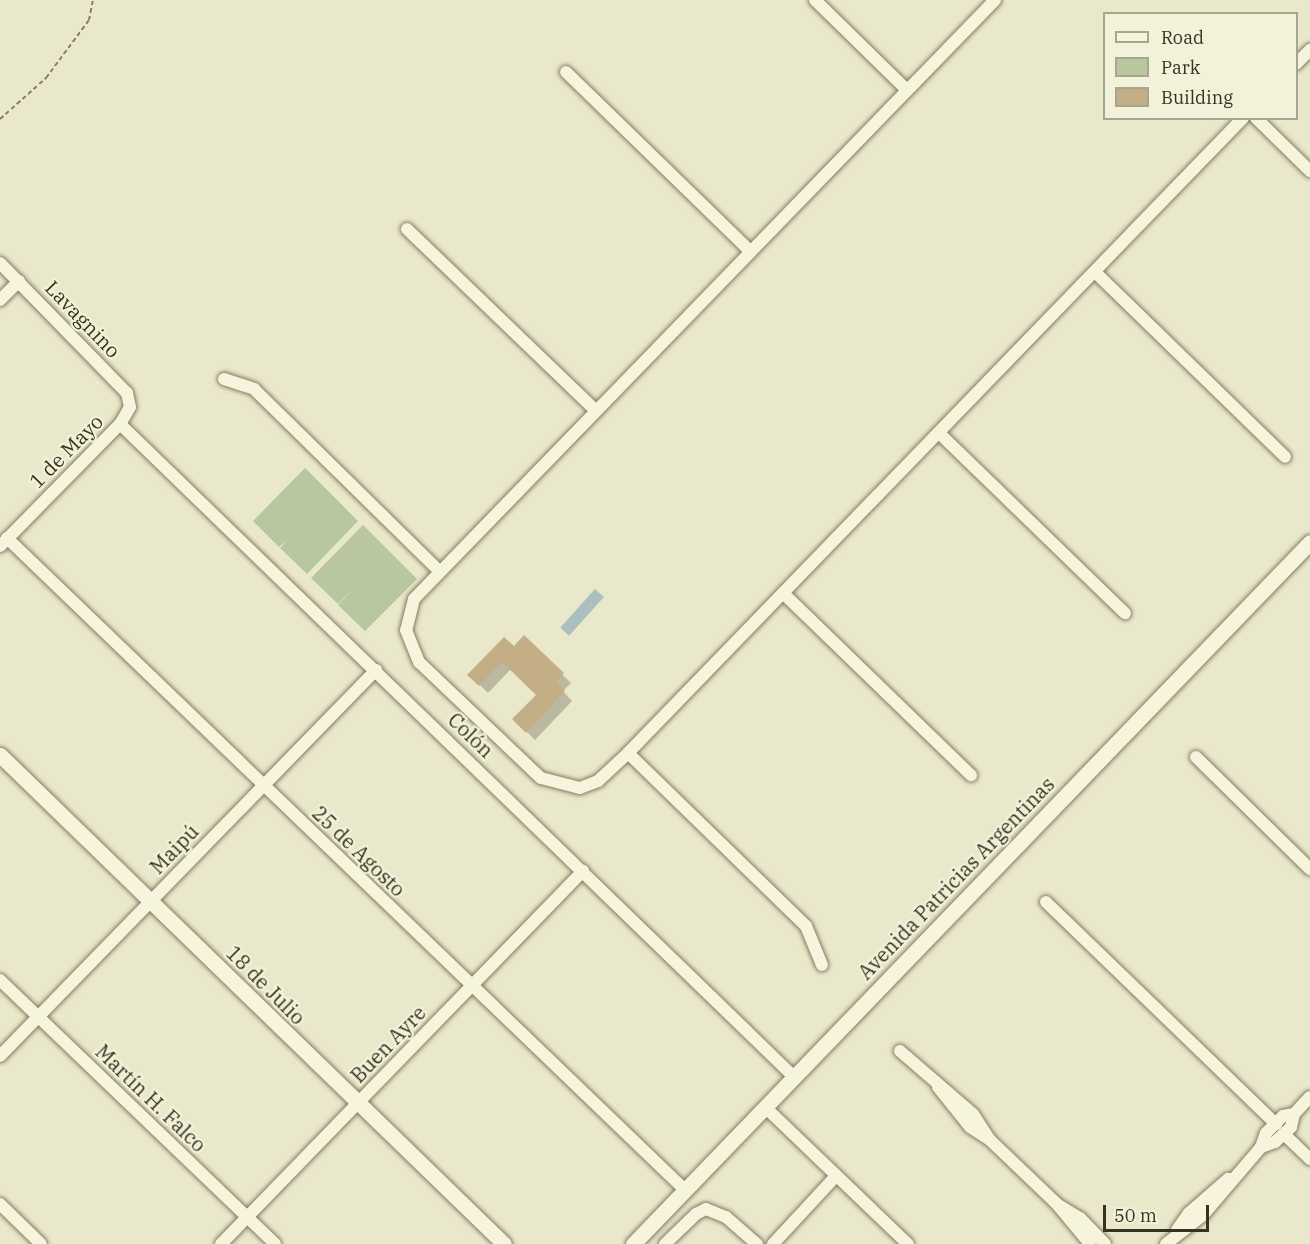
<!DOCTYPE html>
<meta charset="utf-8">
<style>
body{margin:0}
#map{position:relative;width:1310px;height:1244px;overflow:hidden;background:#eae8cb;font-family:"IBM Plex Serif",serif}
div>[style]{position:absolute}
.green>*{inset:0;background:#b9c79f}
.water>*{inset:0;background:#abbfbe;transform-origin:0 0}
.shadow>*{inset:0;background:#0003}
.building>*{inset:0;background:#c4ae85}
.path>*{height:2px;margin-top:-1px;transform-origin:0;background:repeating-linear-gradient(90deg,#857d61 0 4.5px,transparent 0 7.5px)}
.roads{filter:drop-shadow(0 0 2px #857d61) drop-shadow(0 0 2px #857d61)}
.minor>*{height:12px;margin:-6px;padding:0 6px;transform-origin:6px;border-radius:6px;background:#f6f4dd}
.tertiary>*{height:15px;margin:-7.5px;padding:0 7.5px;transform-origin:7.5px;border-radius:7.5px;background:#f6f4dd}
span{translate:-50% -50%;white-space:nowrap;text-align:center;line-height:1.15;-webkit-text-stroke:4.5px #f2f1d9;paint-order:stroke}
.street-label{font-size:20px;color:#373222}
.legend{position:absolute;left:1103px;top:12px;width:195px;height:108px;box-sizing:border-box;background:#f2f1d9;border:2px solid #a7a590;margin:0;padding:8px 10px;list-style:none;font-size:18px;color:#373222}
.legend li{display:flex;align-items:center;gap:12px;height:30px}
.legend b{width:30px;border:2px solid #a7a590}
.scale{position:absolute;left:1103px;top:1205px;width:106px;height:27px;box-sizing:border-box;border:3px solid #373222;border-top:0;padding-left:8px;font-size:18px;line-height:21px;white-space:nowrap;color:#373222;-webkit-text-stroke:4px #f2f1d9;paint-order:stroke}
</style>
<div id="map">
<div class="green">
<i style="clip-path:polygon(305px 468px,358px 521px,307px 574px,280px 548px,288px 539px,279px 547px,253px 521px)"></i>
<i style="clip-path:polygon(363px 525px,417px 579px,365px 631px,338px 605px,356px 586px,338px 604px,311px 578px)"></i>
</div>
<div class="water">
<i style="left:595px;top:589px;width:12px;height:52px;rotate:42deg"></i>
</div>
<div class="shadow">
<i style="clip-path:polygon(524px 637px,571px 683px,563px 691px,572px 701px,535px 740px,514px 719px,538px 695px,511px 669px,488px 693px,470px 675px,514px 648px)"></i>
</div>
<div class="building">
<i style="clip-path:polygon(524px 635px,564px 673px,556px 682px,565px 691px,526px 733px,512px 719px,536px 695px,502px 662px,479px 686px,467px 675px,504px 637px,514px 646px)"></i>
</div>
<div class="path">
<i style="left:0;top:119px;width:62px;rotate:-41.7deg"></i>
<i style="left:46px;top:78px;width:72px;rotate:-53.4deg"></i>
<i style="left:89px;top:20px;width:20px;rotate:-79deg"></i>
</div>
<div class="roads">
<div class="minor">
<i style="left:815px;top:0;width:129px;rotate:44.4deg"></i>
<i style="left:995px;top:0;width:834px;rotate:134.13deg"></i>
<i style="left:414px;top:599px;width:32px;rotate:104deg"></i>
<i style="left:406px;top:630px;width:35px;rotate:68deg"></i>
<i style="left:419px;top:662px;width:168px;rotate:43.6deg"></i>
<i style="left:541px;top:778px;width:40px;rotate:14.4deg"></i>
<i style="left:580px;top:788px;width:19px;rotate:-21deg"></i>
<i style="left:598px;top:781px;width:41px;rotate:-43deg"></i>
<i style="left:628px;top:753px;width:884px;rotate:-45.92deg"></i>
<i style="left:1296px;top:64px;width:20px;rotate:-45deg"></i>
<i style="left:566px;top:72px;width:257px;rotate:44.2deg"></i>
<i style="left:1256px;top:118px;width:76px;rotate:44.5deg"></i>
<i style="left:407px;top:229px;width:261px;rotate:43.9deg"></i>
<i style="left:0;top:263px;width:182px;rotate:45.7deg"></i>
<i style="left:127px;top:393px;width:14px;rotate:78deg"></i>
<i style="left:130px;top:407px;width:20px;rotate:120deg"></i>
<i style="left:120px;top:424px;width:171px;rotate:134.5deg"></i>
<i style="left:1095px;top:272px;width:265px;rotate:44.2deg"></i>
<i style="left:0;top:300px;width:27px;rotate:-45deg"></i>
<i style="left:224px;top:379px;width:32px;rotate:18deg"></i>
<i style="left:254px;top:389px;width:260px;rotate:44.5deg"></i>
<i style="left:120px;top:424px;width:937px;rotate:44.09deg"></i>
<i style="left:939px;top:433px;width:259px;rotate:44.1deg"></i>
<i style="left:7px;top:538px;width:941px;rotate:43.88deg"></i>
<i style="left:783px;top:593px;width:262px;rotate:44.1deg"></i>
<i style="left:628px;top:753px;width:248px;rotate:44.2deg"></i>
<i style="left:806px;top:926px;width:42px;rotate:67.7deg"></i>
<i style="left:1196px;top:757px;width:160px;rotate:44.5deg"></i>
<i style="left:1046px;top:902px;width:320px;rotate:44deg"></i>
<i style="left:0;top:980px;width:381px;rotate:43.8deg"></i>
<i style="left:900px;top:1051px;width:96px;rotate:40.8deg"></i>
<i style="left:973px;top:1114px;width:31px;rotate:57deg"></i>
<i style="left:0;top:1056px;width:539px;rotate:-45.75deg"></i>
<i style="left:938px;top:1087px;width:51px;rotate:51.3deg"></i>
<i style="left:970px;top:1127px;width:24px;rotate:33deg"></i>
<i style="left:990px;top:1140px;width:91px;rotate:43.7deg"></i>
<i style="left:1056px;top:1203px;width:53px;rotate:50.3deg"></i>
<i style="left:765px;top:1107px;width:198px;rotate:43.8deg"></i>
<i style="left:1294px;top:1114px;width:11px;rotate:170deg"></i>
<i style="left:1283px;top:1116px;width:24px;rotate:135deg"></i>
<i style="left:1266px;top:1133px;width:15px;rotate:110deg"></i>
<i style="left:1261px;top:1147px;width:15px;rotate:-20deg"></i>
<i style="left:1275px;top:1142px;width:22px;rotate:-43deg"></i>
<i style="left:1291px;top:1127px;width:13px;rotate:-77deg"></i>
<i style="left:1294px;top:1114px;width:23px;rotate:-47deg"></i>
<i style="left:1284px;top:1134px;width:36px;rotate:44deg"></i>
<i style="left:0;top:1204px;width:57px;rotate:44.3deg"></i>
<i style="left:1058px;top:1205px;width:26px;rotate:31deg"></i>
<i style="left:1080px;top:1218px;width:36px;rotate:46deg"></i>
<i style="left:1177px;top:1230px;width:21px;rotate:-55deg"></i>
<i style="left:1189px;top:1213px;width:52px;rotate:-41.1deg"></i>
<i style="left:221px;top:1244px;width:520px;rotate:-45.86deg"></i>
<i style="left:665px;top:1244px;width:43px;rotate:-44.1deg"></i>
<i style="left:696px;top:1214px;width:11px;rotate:-27deg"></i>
<i style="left:706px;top:1209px;width:22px;rotate:22deg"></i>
<i style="left:726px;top:1217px;width:41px;rotate:41.1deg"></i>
<i style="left:773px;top:1244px;width:93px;rotate:-47.2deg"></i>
<i style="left:1166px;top:1244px;width:47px;rotate:-38.1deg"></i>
<i style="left:1203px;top:1215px;width:89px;rotate:-49.5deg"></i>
</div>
<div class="tertiary">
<i style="left:0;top:755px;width:702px;rotate:44.13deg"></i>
<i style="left:633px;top:1244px;width:975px;rotate:-46.04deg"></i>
</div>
</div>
<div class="street-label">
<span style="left:83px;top:319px;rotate:46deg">Lavagnino</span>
<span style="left:66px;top:451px;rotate:-45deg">1 de Mayo</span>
<span style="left:471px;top:735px;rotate:44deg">Colón</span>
<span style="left:174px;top:849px;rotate:-46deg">Maipú</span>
<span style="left:359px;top:851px;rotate:44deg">25 de Agosto</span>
<span style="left:956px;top:878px;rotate:-46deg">Avenida Patricias Argentinas</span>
<span style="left:266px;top:985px;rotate:45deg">18 de Julio</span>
<span style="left:388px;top:1044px;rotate:-46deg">Buen Ayre</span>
<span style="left:151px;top:1098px;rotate:44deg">Martín H. Falco</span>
</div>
<ul class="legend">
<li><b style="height:8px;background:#f6f4dd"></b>Road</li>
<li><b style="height:16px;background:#b9c79f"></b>Park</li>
<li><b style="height:16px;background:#c4ae85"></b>Building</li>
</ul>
<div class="scale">50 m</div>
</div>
